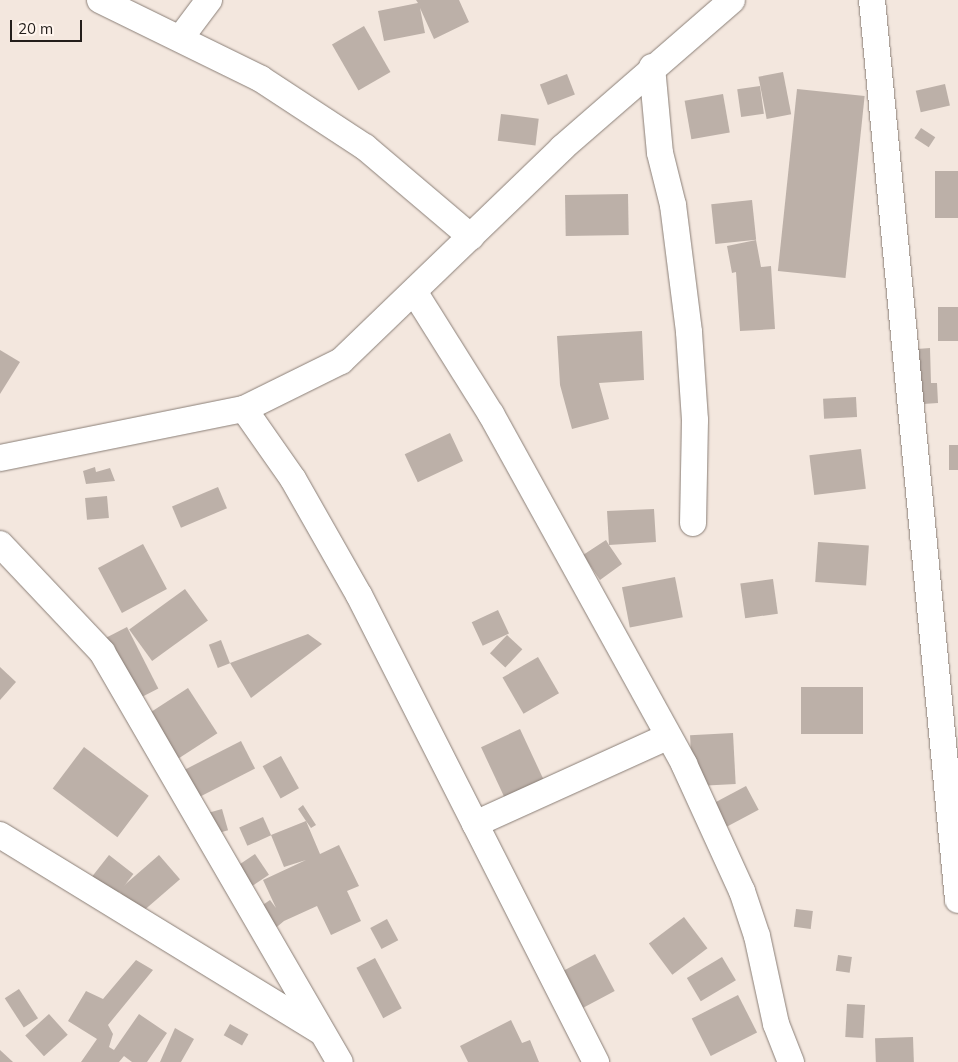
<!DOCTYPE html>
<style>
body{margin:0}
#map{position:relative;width:958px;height:1062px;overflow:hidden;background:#f3e7de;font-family:Mulish,sans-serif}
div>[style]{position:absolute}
.building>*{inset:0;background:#bcb0a8;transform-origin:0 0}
.roads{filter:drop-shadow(0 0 1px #8a7f77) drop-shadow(0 0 1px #8a7f77)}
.minor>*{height:26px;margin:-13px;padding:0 13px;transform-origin:13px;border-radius:13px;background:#fff}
span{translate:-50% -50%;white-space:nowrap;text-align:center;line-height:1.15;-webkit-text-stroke:4px #fff5ee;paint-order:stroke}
.scale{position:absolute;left:10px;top:20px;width:72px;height:22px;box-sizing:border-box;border:2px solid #231e1b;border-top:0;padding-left:6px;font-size:15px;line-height:18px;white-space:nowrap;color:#231e1b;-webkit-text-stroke:4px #fff5ee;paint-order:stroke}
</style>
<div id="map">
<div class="building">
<i style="clip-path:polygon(416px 0,459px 0,469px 22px,434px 39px,420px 8px,425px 33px,384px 41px,378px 11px,418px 3px)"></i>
<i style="left:364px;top:26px;width:53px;height:37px;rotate:60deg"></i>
<i style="left:783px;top:72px;width:43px;height:25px;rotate:79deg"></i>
<i style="left:567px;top:74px;width:22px;height:29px;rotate:69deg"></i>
<i style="left:945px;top:84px;width:22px;height:30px;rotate:77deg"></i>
<i style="left:760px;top:86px;width:28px;height:23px;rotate:82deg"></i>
<i style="left:797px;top:89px;width:68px;height:183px;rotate:6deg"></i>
<i style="left:723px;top:94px;width:39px;height:39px;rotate:80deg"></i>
<i style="left:501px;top:114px;width:38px;height:27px;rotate:7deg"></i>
<i style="left:921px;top:128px;width:17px;height:12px;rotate:33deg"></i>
<i style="left:935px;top:171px;width:23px;height:47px"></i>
<i style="left:628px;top:194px;width:41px;height:63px;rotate:89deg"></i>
<i style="left:752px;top:200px;width:40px;height:41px;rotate:84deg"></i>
<i style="clip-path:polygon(756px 240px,761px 267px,771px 266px,775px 329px,740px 331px,736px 272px,732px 273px,727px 246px)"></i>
<i style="left:958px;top:307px;width:34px;height:20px;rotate:90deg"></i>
<i style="clip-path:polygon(642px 331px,644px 380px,599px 383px,609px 419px,572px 429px,560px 385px,557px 336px)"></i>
<i style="clip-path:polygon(930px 348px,931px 383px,937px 383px,938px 403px,923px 404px,917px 349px)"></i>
<i style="clip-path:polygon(0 350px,20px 362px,0 394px)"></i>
<i style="left:856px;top:397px;width:20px;height:33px;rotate:87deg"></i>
<i style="left:450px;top:433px;width:31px;height:50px;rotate:65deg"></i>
<i style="left:949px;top:445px;width:9px;height:25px"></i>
<i style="left:861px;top:449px;width:40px;height:52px;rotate:83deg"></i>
<i style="clip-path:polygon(95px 467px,96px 472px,110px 468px,115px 481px,86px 484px,83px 471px)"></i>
<i style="left:218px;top:487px;width:23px;height:50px;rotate:67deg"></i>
<i style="left:107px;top:496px;width:22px;height:22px;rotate:85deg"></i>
<i style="clip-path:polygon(654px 509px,656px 542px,609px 545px,622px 564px,600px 580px,583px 555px,606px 540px,609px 545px,607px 511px)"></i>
<i style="left:818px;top:542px;width:51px;height:40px;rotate:4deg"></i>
<i style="left:143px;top:544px;width:51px;height:51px;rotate:62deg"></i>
<i style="left:675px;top:577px;width:41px;height:54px;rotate:79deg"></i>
<i style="left:773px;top:579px;width:35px;height:33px;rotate:82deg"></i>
<i style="left:185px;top:589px;width:39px;height:69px;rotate:54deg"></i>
<i style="left:498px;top:610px;width:26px;height:29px;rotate:65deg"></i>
<i style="left:127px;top:627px;width:69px;height:29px;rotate:63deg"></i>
<i style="clip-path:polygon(308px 634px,322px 644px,251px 698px,230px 663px)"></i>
<i style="left:507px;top:635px;width:21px;height:25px;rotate:43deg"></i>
<i style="left:221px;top:640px;width:25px;height:13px;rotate:69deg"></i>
<i style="left:538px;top:657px;width:42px;height:41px;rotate:60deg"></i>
<i style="clip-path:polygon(0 667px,16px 682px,0 700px)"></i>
<i style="left:801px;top:687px;width:62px;height:47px"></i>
<i style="left:188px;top:688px;width:54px;height:51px;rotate:57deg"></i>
<i style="left:520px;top:729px;width:68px;height:43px;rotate:65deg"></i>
<i style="left:733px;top:733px;width:51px;height:43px;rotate:87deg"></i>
<i style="left:241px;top:741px;width:31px;height:73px;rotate:63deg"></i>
<i style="left:84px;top:747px;width:81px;height:52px;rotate:37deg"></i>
<i style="left:281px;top:756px;width:37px;height:21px;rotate:61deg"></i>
<i style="left:746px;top:786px;width:27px;height:50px;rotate:62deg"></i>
<i style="clip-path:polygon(303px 805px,316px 825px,311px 828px,306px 821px,320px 854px,339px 845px,359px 886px,347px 891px,361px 921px,331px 935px,317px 906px,284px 921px,260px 941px,244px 918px,270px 900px,276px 908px,263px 880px,306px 860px,284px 867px,271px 835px,306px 821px,298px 809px)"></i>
<i style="left:222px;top:809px;width:22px;height:23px;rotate:74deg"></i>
<i style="left:263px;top:817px;width:20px;height:26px;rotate:66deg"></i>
<i style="left:255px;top:854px;width:25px;height:30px;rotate:56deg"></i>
<i style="left:109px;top:855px;width:31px;height:35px;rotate:38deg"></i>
<i style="left:159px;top:855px;width:32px;height:54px;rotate:49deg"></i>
<i style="left:796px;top:909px;width:17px;height:18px;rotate:7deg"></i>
<i style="left:684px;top:917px;width:39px;height:44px;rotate:53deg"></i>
<i style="left:387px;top:919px;width:24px;height:19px;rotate:62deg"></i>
<i style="left:595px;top:954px;width:42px;height:41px;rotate:62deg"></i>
<i style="left:838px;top:955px;width:14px;height:16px;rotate:8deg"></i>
<i style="left:722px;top:957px;width:27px;height:41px;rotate:59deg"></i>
<i style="left:375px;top:958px;width:57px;height:21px;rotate:62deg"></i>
<i style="clip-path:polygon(136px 960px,153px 970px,108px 1025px,113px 1034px,109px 1047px,114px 1050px,139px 1014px,167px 1033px,147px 1062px,132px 1062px,124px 1056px,119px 1062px,81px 1062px,97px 1039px,68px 1021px,86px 991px,103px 999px)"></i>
<i style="left:19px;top:989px;width:35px;height:17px;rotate:57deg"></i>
<i style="left:738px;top:995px;width:42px;height:52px;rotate:63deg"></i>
<i style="left:847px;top:1004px;width:18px;height:33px;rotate:3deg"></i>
<i style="left:49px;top:1014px;width:28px;height:32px;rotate:48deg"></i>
<i style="clip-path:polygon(511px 1020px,522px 1043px,530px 1040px,539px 1062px,468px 1062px,460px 1046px)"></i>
<i style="left:230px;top:1024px;width:21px;height:13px;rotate:29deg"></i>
<i style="clip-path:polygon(175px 1028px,194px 1039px,181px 1062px,160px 1062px)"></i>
<i style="left:913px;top:1037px;width:25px;height:38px;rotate:88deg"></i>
<i style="clip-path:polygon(0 1050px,13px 1062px,0 1062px)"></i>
</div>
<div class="roads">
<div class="minor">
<i style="left:100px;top:0;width:179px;rotate:26.1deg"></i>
<i style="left:261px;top:79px;width:124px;rotate:33.2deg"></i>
<i style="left:365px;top:147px;width:139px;rotate:40.3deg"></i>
<i style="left:872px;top:0;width:904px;rotate:84.54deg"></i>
<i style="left:182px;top:36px;width:45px;rotate:-53.1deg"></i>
<i style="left:652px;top:67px;width:86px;rotate:84.7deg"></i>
<i style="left:660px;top:153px;width:54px;rotate:76deg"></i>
<i style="left:673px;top:205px;width:128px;rotate:82.8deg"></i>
<i style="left:689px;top:332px;width:88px;rotate:86.1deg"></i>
<i style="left:695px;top:420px;width:103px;rotate:91.1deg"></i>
<i style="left:415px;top:293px;width:143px;rotate:57.9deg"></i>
<i style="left:491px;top:414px;width:400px;rotate:61.1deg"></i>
<i style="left:684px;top:764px;width:140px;rotate:65.5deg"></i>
<i style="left:742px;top:891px;width:47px;rotate:71.6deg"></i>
<i style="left:757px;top:936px;width:90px;rotate:77.8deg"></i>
<i style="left:776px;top:1024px;width:41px;rotate:68.5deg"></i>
<i style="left:244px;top:409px;width:85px;rotate:55deg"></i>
<i style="left:293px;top:479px;width:133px;rotate:60.4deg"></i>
<i style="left:359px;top:595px;width:524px;rotate:63.09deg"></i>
<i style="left:0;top:458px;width:249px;rotate:-11.4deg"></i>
<i style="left:244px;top:409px;width:108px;rotate:-26.3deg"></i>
<i style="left:341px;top:361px;width:307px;rotate:-43.9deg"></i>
<i style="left:562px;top:148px;width:225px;rotate:-41deg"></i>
<i style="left:0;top:544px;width:149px;rotate:46.6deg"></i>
<i style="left:102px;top:652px;width:474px;rotate:59.9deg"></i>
<i style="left:475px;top:824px;width:211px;rotate:-24.4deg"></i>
<i style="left:0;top:835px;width:375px;rotate:31.5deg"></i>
</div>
</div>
<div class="scale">20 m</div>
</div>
